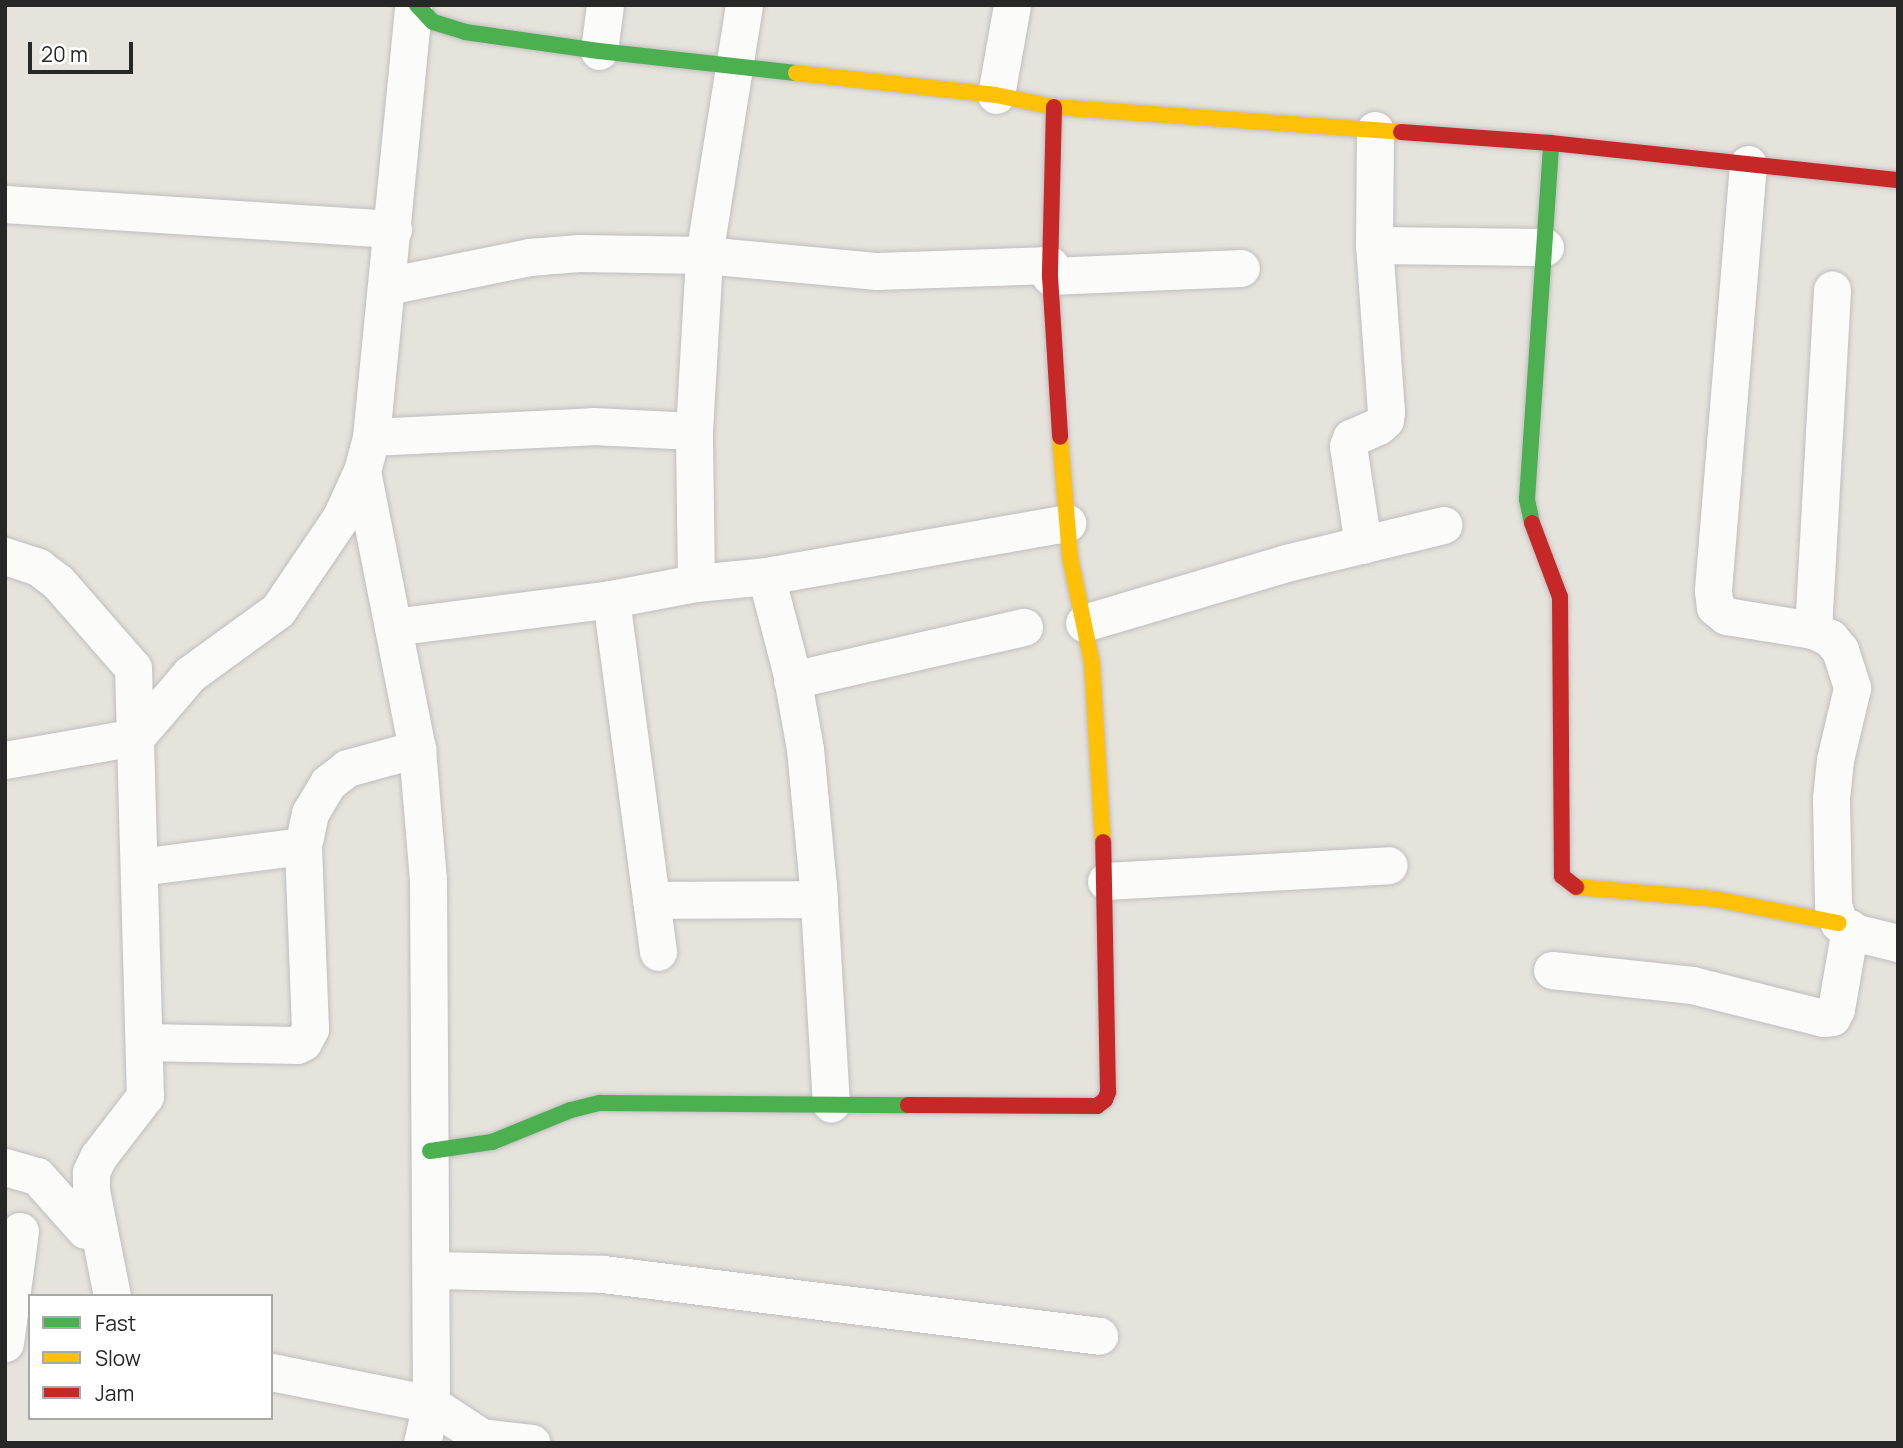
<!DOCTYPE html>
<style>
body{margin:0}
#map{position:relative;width:1903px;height:1448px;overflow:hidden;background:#e6e2dc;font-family:Manrope,sans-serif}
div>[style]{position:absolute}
.roads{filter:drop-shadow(0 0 2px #bfbebe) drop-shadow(0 0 2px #bfbebe)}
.street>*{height:37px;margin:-18.5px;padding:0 18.5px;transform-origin:18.5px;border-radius:18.5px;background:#fbfbfa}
.fast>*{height:16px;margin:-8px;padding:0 8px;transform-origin:8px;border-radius:8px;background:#4caf50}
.slow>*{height:16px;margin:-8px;padding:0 8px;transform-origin:8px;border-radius:8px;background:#ffc107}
.jam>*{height:16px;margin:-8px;padding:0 8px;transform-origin:8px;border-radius:8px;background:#c62828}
span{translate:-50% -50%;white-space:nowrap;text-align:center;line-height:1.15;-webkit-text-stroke:7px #fff;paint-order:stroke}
.frame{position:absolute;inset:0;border:7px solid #272727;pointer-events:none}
.legend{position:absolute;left:28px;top:1294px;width:245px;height:126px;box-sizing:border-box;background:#fff;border:2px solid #a9a9a9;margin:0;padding:9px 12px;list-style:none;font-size:21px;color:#272727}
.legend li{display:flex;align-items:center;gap:14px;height:35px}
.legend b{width:35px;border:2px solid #a9a9a9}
.scale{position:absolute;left:28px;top:42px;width:105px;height:32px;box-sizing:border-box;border:4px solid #272727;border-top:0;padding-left:9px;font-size:21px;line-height:24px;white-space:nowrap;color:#272727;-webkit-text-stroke:5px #fff;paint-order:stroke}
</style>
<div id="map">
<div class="roads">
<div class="street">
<i style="left:599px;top:51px;width:46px;rotate:-82.6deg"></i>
<i style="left:996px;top:95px;width:91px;rotate:-79.9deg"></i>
<i style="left:1748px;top:164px;width:428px;rotate:94.7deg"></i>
<i style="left:1713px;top:591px;width:16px;rotate:83deg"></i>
<i style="left:1715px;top:607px;width:14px;rotate:39deg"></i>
<i style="left:1726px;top:616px;width:88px;rotate:9.1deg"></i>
<i style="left:1813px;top:630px;width:19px;rotate:25deg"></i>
<i style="left:1830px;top:638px;width:16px;rotate:50deg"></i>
<i style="left:1840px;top:650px;width:40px;rotate:72deg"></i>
<i style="left:1852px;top:688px;width:74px;rotate:103.3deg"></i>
<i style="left:1835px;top:760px;width:39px;rotate:96deg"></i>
<i style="left:1831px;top:799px;width:106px;rotate:88.9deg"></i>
<i style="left:1833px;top:905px;width:19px;rotate:72deg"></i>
<i style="left:1839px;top:923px;width:21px;rotate:29deg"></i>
<i style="left:1857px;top:933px;width:42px;rotate:13.7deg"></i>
<i style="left:5px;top:204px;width:389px;rotate:3.7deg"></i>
<i style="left:1374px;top:245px;width:171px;rotate:0.7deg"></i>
<i style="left:1050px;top:276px;width:191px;rotate:-2.4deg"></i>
<i style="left:387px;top:286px;width:145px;rotate:-11.5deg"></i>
<i style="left:529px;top:257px;width:50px;rotate:-4.6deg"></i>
<i style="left:579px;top:253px;width:125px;rotate:0.9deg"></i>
<i style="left:704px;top:255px;width:174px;rotate:5.3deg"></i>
<i style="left:877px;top:271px;width:173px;rotate:-2deg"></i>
<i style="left:371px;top:437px;width:222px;rotate:-2.8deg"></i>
<i style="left:593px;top:426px;width:101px;rotate:2.8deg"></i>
<i style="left:362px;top:471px;width:283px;rotate:78.8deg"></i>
<i style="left:417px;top:749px;width:130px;rotate:85.2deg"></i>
<i style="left:428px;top:879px;width:525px;rotate:89.67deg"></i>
<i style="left:431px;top:1404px;width:40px;rotate:103deg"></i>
<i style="left:1363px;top:545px;width:100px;rotate:-98.6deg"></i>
<i style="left:1348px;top:446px;width:9px;rotate:-69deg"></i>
<i style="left:1351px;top:438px;width:30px;rotate:-24deg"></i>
<i style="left:1378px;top:426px;width:9px;rotate:-41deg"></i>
<i style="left:1385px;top:420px;width:8px;rotate:-83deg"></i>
<i style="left:1386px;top:412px;width:167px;rotate:-94.1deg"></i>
<i style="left:1374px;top:245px;width:115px;rotate:-89.5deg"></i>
<i style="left:5px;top:556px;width:35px;rotate:18deg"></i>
<i style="left:38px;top:567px;width:25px;rotate:37deg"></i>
<i style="left:58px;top:582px;width:114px;rotate:48.9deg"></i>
<i style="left:133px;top:668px;width:428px;rotate:88.4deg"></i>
<i style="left:145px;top:1096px;width:77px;rotate:127.6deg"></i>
<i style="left:98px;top:1157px;width:17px;rotate:115deg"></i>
<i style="left:91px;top:1172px;width:18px;rotate:90deg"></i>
<i style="left:91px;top:1190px;width:108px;rotate:78.8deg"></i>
<i style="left:766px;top:576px;width:98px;rotate:75.3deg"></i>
<i style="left:791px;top:671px;width:79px;rotate:79.8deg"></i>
<i style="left:805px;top:749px;width:138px;rotate:84.6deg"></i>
<i style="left:818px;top:886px;width:218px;rotate:86.6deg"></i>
<i style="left:696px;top:583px;width:152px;rotate:-90.8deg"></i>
<i style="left:694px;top:431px;width:176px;rotate:-86.7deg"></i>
<i style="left:704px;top:255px;width:253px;rotate:-80.9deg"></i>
<i style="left:611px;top:599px;width:356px;rotate:82.4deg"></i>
<i style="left:1084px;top:623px;width:211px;rotate:-16.5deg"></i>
<i style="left:1286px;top:563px;width:162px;rotate:-13.6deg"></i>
<i style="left:393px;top:627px;width:220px;rotate:-7.3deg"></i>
<i style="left:611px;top:599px;width:86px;rotate:-10.7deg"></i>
<i style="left:696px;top:583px;width:70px;rotate:-5.7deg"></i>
<i style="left:766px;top:576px;width:306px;rotate:-10deg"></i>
<i style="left:1813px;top:630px;width:341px;rotate:-86.8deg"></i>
<i style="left:792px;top:680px;width:238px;rotate:-12.9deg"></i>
<i style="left:5px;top:760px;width:133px;rotate:-10deg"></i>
<i style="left:136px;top:737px;width:83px;rotate:-49.4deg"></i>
<i style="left:190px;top:674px;width:109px;rotate:-36deg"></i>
<i style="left:278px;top:610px;width:112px;rotate:-55.9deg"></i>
<i style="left:341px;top:517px;width:51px;rotate:-65.5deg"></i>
<i style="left:362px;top:471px;width:35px;rotate:-75deg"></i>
<i style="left:371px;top:437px;width:434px;rotate:-84.4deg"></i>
<i style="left:139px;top:867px;width:165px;rotate:-7.3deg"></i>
<i style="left:1106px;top:881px;width:283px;rotate:-3.2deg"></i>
<i style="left:651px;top:900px;width:168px;rotate:-0.3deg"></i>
<i style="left:1552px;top:970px;width:141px;rotate:6.1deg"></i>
<i style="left:1692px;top:985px;width:135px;rotate:14.1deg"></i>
<i style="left:1823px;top:1018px;width:9px;rotate:-6deg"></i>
<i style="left:1832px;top:1017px;width:9px;rotate:-63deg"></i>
<i style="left:1836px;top:1009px;width:82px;rotate:-80.2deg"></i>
<i style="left:144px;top:1042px;width:153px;rotate:1.1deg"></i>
<i style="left:297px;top:1045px;width:7px;rotate:-27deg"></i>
<i style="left:303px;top:1042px;width:15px;rotate:-62deg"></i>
<i style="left:310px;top:1029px;width:183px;rotate:-92.2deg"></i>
<i style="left:303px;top:846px;width:34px;rotate:-78deg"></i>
<i style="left:310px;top:813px;width:35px;rotate:-59deg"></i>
<i style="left:328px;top:783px;width:24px;rotate:-38deg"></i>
<i style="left:347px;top:768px;width:73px;rotate:-15.2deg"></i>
<i style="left:5px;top:1167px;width:33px;rotate:16deg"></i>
<i style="left:37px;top:1176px;width:72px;rotate:48.4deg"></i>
<i style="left:432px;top:1270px;width:171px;rotate:1.3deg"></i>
<i style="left:603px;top:1274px;width:500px;rotate:7.1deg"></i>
<i style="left:5px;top:1343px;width:113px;rotate:-82.4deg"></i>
<i style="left:271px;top:1372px;width:163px;rotate:11.3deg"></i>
<i style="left:431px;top:1404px;width:60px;rotate:33.4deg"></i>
<i style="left:481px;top:1437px;width:51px;rotate:6.7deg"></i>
</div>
<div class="fast">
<i style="left:417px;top:5px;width:23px;rotate:47deg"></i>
<i style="left:433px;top:22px;width:34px;rotate:17deg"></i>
<i style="left:465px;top:32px;width:135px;rotate:8.1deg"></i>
<i style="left:599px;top:51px;width:198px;rotate:6.4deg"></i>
<i style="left:1532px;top:523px;width:25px;rotate:-102deg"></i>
<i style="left:1527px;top:499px;width:357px;rotate:-86.1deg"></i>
<i style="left:430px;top:1151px;width:63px;rotate:-8.3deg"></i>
<i style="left:492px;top:1142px;width:85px;rotate:-22.1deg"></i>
<i style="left:571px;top:1110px;width:30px;rotate:-14deg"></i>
<i style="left:600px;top:1103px;width:308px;rotate:0.4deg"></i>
</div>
<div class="slow">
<i style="left:796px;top:73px;width:201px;rotate:6.3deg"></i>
<i style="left:996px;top:95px;width:59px;rotate:11.7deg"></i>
<i style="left:1054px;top:107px;width:348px;rotate:4.1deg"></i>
<i style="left:1060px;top:437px;width:120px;rotate:85.2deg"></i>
<i style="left:1070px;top:557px;width:108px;rotate:78.3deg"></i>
<i style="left:1092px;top:663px;width:179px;rotate:86.5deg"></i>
<i style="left:1576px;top:887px;width:140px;rotate:4.9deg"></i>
<i style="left:1715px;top:899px;width:126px;rotate:11deg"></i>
</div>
<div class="jam">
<i style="left:1054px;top:107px;width:169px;rotate:91.4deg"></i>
<i style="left:1050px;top:276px;width:161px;rotate:86.4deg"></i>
<i style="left:1401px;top:132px;width:150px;rotate:4.2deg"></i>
<i style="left:1551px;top:143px;width:349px;rotate:6.1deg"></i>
<i style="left:1532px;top:523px;width:79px;rotate:69.3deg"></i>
<i style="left:1560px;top:597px;width:279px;rotate:89.6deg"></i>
<i style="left:1562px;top:876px;width:18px;rotate:38deg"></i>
<i style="left:908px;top:1105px;width:189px;rotate:0.3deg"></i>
<i style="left:1097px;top:1106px;width:10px;rotate:-37deg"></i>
<i style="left:1105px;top:1100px;width:9px;rotate:-69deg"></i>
<i style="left:1108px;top:1092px;width:250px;rotate:-91.1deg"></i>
</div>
</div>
<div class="frame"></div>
<ul class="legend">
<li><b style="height:9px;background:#4caf50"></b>Fast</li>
<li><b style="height:9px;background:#ffc107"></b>Slow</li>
<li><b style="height:9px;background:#c62828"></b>Jam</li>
</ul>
<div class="scale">20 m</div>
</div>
